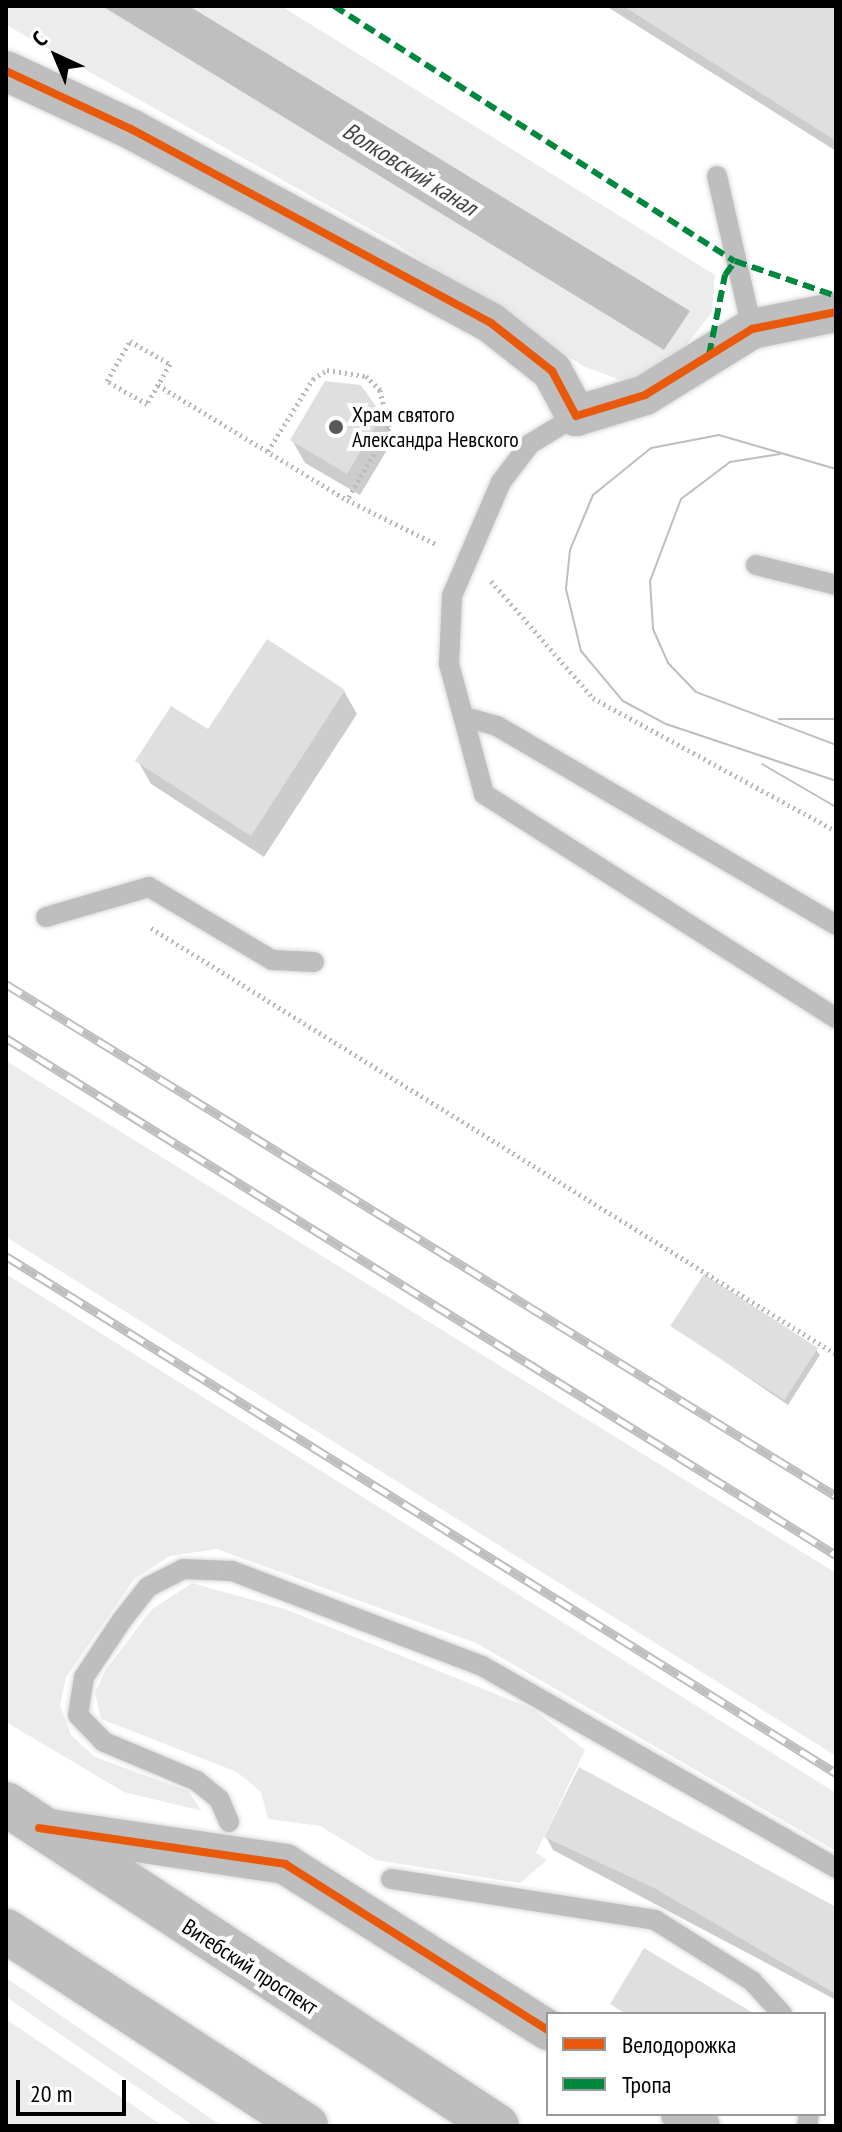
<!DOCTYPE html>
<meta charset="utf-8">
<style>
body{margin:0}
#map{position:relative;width:842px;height:2132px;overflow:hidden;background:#fff;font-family:"PT Sans Narrow",sans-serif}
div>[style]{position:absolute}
.green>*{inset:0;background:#ececec}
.water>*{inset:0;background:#bfbfbf}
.shadow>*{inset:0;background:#0003}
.building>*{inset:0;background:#dfdfdf;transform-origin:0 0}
.path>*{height:5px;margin-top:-2.5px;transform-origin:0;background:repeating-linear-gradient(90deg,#b9b9b9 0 2px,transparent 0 6px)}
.roads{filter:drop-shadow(0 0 2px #dbdbdb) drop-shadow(0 0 2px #dbdbdb)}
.lane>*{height:20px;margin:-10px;padding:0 10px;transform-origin:10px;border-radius:10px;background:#bebebe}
.street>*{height:40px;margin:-20px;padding:0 20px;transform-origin:20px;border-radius:20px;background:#bebebe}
.primary>*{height:44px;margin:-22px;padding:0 22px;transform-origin:22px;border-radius:22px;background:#bebebe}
.tram>*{height:2px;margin:-1px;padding:0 1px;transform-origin:1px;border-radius:1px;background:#bebebe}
.rail>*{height:9px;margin-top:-4.5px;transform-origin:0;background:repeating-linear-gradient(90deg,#fff 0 18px,#bebebe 0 36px);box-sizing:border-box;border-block:2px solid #bebebe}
.quiet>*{height:6px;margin-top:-3px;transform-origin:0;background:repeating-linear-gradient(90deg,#00873e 0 12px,transparent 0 18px)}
.cycleway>*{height:8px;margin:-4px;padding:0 4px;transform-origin:4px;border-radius:4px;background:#e8590c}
.dots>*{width:22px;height:22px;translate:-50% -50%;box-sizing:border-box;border:4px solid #fff;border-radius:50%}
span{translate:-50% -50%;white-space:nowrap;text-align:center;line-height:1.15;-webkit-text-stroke:8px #fff;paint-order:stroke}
.poi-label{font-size:22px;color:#000}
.left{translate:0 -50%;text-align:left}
.street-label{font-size:22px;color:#000}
.water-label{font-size:24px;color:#444;font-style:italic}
.frame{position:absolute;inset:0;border:8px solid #000;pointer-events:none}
.legend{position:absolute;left:546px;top:2012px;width:280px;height:104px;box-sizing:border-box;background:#fff;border:2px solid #999;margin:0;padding:10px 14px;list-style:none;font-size:24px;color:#000}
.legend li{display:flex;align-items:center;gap:16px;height:40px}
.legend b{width:40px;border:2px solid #999}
.north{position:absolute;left:16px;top:16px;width:80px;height:80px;-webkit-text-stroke:6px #fff;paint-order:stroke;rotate:316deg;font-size:22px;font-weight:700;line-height:32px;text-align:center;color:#000}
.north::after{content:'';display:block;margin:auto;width:28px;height:36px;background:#000;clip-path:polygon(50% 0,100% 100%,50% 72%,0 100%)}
.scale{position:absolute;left:16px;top:2080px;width:110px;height:36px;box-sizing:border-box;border:4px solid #000;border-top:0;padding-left:10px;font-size:24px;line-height:28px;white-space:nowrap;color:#000;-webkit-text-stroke:6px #fff;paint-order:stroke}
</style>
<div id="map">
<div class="green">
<i style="clip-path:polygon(6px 6px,102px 6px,664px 350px,689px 311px,189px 6px,281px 6px,715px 275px,712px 312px,674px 361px,625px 382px,583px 366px,393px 242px,6px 25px)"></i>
<i style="clip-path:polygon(6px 1061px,836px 1573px,836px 1756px,6px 1237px)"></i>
<i style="clip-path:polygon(6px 1274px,836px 1793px,836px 1851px,476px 1643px,217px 1549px,170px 1556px,134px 1579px,66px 1677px,60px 1705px,71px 1735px,95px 1757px,188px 1791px,202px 1811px,124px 1792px,6px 1722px)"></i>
<i style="clip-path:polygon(192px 1583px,285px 1609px,533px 1709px,585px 1750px,536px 1853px,547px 1860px,520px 1883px,376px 1860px,320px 1826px,268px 1819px,261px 1792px,237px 1772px,101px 1719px,95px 1693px,105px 1671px,151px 1610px)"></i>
<i style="clip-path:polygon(6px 1978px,15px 1984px,222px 2126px,194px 2126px,6px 1997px)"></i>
<i style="clip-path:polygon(6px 2019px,163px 2126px,6px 2126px)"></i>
</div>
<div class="water">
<i style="clip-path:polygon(102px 6px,189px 6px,690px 311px,664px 350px)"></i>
</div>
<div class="shadow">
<i style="clip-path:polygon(606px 6px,836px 6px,836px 151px)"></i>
<i style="clip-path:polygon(380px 416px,393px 440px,360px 495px,305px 463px,292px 440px)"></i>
<i style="clip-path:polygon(344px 691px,357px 714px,264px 857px,151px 784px,138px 761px)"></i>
<i style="clip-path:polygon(673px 1326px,816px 1350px,820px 1355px,788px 1405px)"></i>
<i style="clip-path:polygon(579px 1770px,836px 1909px,836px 2000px,553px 1850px,546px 1837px)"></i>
</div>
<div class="building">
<i style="clip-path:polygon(623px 6px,836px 6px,836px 141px)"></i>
<i style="clip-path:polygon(325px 381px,361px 385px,382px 415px,347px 474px,290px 440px)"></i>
<i style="clip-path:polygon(267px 639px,345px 690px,251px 836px,135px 761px,171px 706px,208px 729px)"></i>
<i style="left:704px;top:1274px;width:136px;height:62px;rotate:33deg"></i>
<i style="clip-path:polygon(579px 1767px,836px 1907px,836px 1994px,654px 1888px,544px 1837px)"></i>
<i style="clip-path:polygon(644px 1948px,755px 2014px,626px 2014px,610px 2004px)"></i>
</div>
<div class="path">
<i style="left:130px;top:341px;width:46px;rotate:29.9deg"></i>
<i style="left:170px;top:364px;width:46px;rotate:119.9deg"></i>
<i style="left:147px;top:404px;width:46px;rotate:-150.1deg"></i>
<i style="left:107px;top:381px;width:46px;rotate:-60.1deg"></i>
<i style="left:158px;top:385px;width:221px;rotate:31.3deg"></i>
<i style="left:347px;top:500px;width:102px;rotate:26.3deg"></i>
<i style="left:268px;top:451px;width:85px;rotate:-58deg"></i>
<i style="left:313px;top:379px;width:17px;rotate:-33deg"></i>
<i style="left:327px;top:370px;width:39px;rotate:9deg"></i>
<i style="left:366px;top:376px;width:20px;rotate:45deg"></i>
<i style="left:380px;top:390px;width:39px;rotate:77deg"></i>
<i style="left:389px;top:428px;width:83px;rotate:120.3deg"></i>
<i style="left:491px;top:581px;width:155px;rotate:48.9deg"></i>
<i style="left:593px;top:698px;width:277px;rotate:28.7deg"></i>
<i style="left:151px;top:928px;width:807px;rotate:31.88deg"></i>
</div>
<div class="roads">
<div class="lane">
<i style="left:717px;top:176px;width:157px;rotate:77.1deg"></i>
<i style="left:576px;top:416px;width:54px;rotate:148.7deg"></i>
<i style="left:530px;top:444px;width:48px;rotate:127.3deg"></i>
<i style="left:501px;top:482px;width:124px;rotate:113.3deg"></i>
<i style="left:452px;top:596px;width:68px;rotate:92.5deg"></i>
<i style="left:449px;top:664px;width:135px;rotate:74.9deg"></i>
<i style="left:484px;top:794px;width:417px;rotate:32.5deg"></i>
<i style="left:756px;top:565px;width:82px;rotate:14deg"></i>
<i style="left:469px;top:718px;width:29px;rotate:16deg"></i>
<i style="left:497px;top:726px;width:393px;rotate:30.4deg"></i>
<i style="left:46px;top:917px;width:107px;rotate:-16.2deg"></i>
<i style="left:149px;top:887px;width:143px;rotate:30.7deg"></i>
<i style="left:272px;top:960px;width:42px;rotate:2.7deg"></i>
<i style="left:229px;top:1822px;width:25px;rotate:-113deg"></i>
<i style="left:219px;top:1799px;width:28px;rotate:-141deg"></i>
<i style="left:197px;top:1781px;width:101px;rotate:-157.2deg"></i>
<i style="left:104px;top:1742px;width:37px;rotate:-134deg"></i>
<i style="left:78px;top:1715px;width:38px;rotate:-81deg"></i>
<i style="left:84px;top:1677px;width:69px;rotate:-56.3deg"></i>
<i style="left:122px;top:1620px;width:42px;rotate:-51.8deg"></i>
<i style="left:148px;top:1587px;width:39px;rotate:-27deg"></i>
<i style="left:183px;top:1569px;width:49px;rotate:2.3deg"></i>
<i style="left:232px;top:1571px;width:267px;rotate:20.8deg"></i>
<i style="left:482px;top:1666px;width:408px;rotate:29.7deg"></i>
<i style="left:391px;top:1879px;width:267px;rotate:8.8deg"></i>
<i style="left:655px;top:1920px;width:115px;rotate:32.2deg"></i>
<i style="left:752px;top:1981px;width:45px;rotate:47.7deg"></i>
<i style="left:807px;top:2126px;width:12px;rotate:-81deg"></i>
</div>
<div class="street">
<i style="left:6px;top:71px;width:138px;rotate:24.9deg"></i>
<i style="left:131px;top:129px;width:409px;rotate:28.3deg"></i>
<i style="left:491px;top:323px;width:78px;rotate:38.2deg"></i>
<i style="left:552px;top:371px;width:51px;rotate:61.9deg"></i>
<i style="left:576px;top:416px;width:72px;rotate:-16.9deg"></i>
<i style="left:645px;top:395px;width:126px;rotate:-31.7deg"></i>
<i style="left:752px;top:329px;width:86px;rotate:-11.4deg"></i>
<i style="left:42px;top:1828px;width:246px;rotate:8.4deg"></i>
<i style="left:285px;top:1864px;width:311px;rotate:32.3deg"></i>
<i style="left:681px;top:2114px;width:22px;rotate:32deg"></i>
</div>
<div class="primary">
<i style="left:6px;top:1804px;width:587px;rotate:33.26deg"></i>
<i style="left:6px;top:1931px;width:358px;rotate:33deg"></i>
</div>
</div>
<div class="tram">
<i style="left:780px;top:454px;width:51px;rotate:170.9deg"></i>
<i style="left:730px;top:462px;width:61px;rotate:142.9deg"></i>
<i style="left:681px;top:499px;width:88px;rotate:110.7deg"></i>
<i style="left:650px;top:581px;width:48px;rotate:86.4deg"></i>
<i style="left:653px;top:629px;width:37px;rotate:66deg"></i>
<i style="left:668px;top:663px;width:40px;rotate:46deg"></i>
<i style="left:696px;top:692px;width:150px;rotate:20.7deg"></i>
<i style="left:836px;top:469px;width:122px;rotate:-163.8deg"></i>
<i style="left:719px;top:435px;width:69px;rotate:169.2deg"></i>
<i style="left:651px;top:448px;width:75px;rotate:141deg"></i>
<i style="left:593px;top:495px;width:60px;rotate:112.7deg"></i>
<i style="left:570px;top:550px;width:39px;rotate:96deg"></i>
<i style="left:566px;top:589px;width:64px;rotate:76.4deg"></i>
<i style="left:581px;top:651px;width:65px;rotate:50deg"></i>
<i style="left:623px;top:701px;width:49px;rotate:28.1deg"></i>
<i style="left:666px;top:724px;width:179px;rotate:18.5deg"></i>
<i style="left:779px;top:719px;width:57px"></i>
<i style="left:762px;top:764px;width:86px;rotate:30.2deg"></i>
</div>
<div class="rail">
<i style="left:6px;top:984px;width:975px;rotate:31.67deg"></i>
<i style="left:6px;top:1038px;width:978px;rotate:31.92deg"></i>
<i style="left:6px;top:1256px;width:978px;rotate:31.92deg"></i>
</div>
<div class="quiet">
<i style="left:334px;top:6px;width:475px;rotate:32.5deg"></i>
<i style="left:735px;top:261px;width:107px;rotate:19.1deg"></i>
<i style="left:709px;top:355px;width:82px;rotate:-78.7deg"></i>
<i style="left:725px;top:275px;width:17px;rotate:-54deg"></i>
</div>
<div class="cycleway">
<i style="left:6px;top:71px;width:138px;rotate:24.9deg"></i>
<i style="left:131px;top:129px;width:409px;rotate:28.3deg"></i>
<i style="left:491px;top:323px;width:78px;rotate:38.2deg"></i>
<i style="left:552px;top:371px;width:51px;rotate:61.9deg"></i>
<i style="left:576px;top:416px;width:72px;rotate:-16.9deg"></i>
<i style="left:645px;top:395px;width:126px;rotate:-31.7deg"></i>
<i style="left:752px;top:329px;width:86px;rotate:-11.4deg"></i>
<i style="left:39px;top:1828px;width:249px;rotate:8.3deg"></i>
<i style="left:285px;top:1864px;width:311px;rotate:32.3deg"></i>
</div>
<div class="dots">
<i style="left:336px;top:427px;background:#595959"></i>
</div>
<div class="poi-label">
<span class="left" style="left:352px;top:427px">Храм святого<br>Александра Невского</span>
</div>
<div class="street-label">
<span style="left:250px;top:1967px;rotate:33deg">Витебский проспект</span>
</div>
<div class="water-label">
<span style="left:410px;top:169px;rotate:32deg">Волковский канал</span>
</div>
<div class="frame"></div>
<ul class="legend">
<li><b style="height:10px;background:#e8590c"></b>Велодорожка</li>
<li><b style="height:10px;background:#00873e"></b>Тропа</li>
</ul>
<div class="north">С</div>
<div class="scale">20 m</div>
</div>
